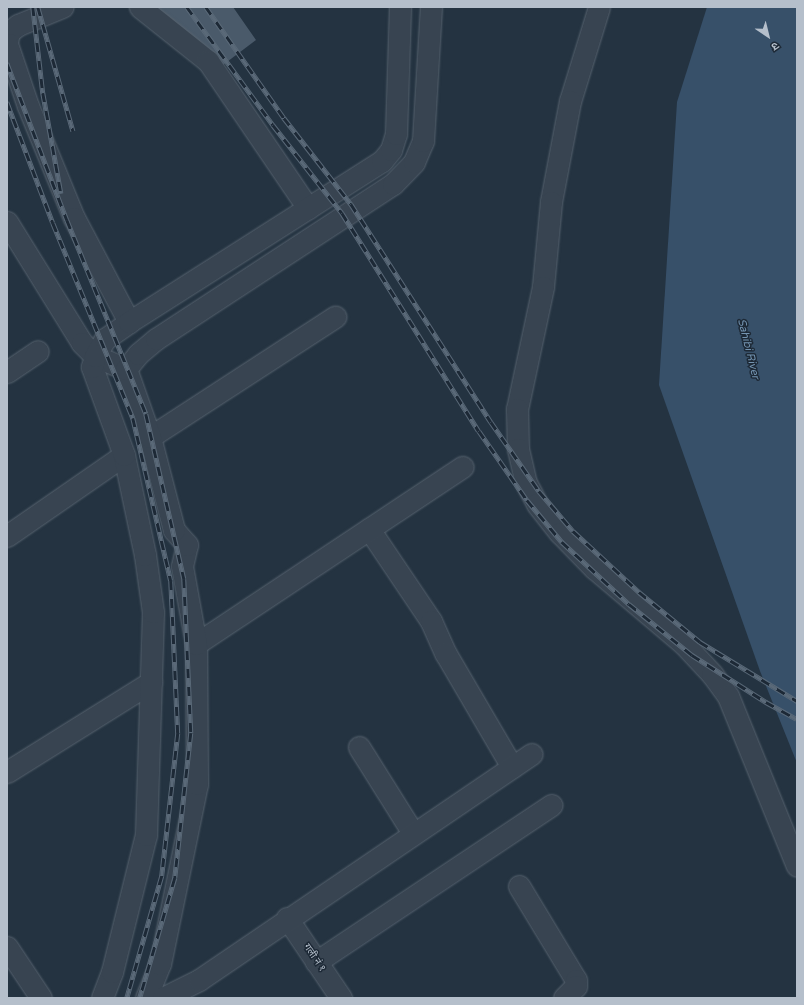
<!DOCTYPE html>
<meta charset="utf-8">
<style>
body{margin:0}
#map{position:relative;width:804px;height:1005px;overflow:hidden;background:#243341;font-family:"Varela Round","Noto Sans Devanagari",sans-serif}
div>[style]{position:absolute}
.water>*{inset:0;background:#375069}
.building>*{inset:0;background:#4a5a6a}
.roads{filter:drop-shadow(0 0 1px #56626e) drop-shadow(0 0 1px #56626e)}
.minor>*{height:21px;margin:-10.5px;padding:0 10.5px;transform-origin:10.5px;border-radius:10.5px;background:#384451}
.rail>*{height:4.5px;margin-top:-2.25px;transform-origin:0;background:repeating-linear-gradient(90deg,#1d2936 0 9px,#5a6978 0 18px);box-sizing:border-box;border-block:1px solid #5a6978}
span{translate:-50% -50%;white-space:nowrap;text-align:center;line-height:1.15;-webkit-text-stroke:3px #1d2936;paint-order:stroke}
.street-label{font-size:10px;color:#b5bfcb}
.water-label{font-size:11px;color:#7393b0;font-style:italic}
.frame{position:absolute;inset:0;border:8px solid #b5bfcb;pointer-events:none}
.north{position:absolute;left:748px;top:16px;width:40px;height:40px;-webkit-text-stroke:3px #1d2936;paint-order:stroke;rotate:145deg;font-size:11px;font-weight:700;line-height:16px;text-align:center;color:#b5bfcb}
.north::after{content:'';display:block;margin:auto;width:14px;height:18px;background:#b5bfcb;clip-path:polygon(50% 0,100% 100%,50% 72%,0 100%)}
</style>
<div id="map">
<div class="water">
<i style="clip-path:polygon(707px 7px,797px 7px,797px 763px,760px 671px,659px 385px,677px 102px)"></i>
</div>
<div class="building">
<i style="clip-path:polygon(146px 7px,233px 7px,256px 40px,207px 77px,159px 13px)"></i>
</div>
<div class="roads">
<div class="minor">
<i style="left:140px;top:7px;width:87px;rotate:38.5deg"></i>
<i style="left:208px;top:61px;width:178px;rotate:55.8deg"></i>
<i style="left:599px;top:7px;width:98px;rotate:107.1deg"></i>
<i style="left:570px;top:101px;width:103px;rotate:100.7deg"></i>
<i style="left:551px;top:202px;width:85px;rotate:95.4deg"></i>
<i style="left:543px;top:287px;width:125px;rotate:102deg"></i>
<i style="left:517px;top:409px;width:40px;rotate:88.6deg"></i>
<i style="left:518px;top:449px;width:35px;rotate:77deg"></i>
<i style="left:526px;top:483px;width:24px;rotate:62deg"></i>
<i style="left:537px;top:504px;width:37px;rotate:52deg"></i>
<i style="left:560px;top:533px;width:49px;rotate:45.8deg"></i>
<i style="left:594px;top:568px;width:118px;rotate:40.2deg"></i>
<i style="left:684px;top:644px;width:41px;rotate:47deg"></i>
<i style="left:712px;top:674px;width:27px;rotate:54deg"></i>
<i style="left:728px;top:696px;width:183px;rotate:67.9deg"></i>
<i style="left:7px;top:42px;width:10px;rotate:-79deg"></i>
<i style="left:9px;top:32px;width:11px;rotate:-38deg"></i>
<i style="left:18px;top:25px;width:48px;rotate:-22.2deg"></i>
<i style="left:7px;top:44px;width:65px;rotate:71.3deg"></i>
<i style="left:28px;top:106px;width:121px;rotate:67.7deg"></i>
<i style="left:74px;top:218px;width:118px;rotate:62.1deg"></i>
<i style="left:7px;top:222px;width:142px;rotate:58.2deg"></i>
<i style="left:82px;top:343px;width:18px;rotate:45deg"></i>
<i style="left:95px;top:356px;width:34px;rotate:23deg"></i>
<i style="left:7px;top:372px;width:37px;rotate:-34deg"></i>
<i style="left:150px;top:437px;width:221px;rotate:-33deg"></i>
<i style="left:369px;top:529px;width:111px;rotate:56deg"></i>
<i style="left:431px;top:621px;width:36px;rotate:66deg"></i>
<i style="left:446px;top:654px;width:131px;rotate:59.7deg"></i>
<i style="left:7px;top:536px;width:142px;rotate:-34.7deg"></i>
<i style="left:196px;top:644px;width:320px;rotate:-33.6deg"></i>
<i style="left:359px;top:747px;width:102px;rotate:57.9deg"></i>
<i style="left:7px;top:772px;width:170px;rotate:-32deg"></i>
<i style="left:519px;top:886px;width:110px;rotate:58.8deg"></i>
<i style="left:576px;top:980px;width:6px;rotate:90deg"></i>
<i style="left:576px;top:986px;width:17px;rotate:135deg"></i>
<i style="left:287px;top:918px;width:97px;rotate:56deg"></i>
<i style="left:7px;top:947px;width:61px;rotate:56.3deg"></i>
<i style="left:316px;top:962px;width:283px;rotate:-33.7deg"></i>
<i style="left:102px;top:998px;width:28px;rotate:-69deg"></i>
<i style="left:112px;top:972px;width:141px;rotate:-76.1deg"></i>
<i style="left:146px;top:835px;width:223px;rotate:-88.2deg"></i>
<i style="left:153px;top:612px;width:58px;rotate:-98deg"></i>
<i style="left:145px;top:555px;width:102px;rotate:-101.9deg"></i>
<i style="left:124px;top:455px;width:94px;rotate:-110deg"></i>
<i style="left:92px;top:367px;width:11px;rotate:-75deg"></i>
<i style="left:95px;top:356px;width:20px;rotate:-60deg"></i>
<i style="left:105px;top:339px;width:29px;rotate:-35deg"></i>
<i style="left:129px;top:322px;width:300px;rotate:-32.5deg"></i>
<i style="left:382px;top:161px;width:14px;rotate:-51deg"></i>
<i style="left:391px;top:150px;width:17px;rotate:-73deg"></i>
<i style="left:396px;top:134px;width:127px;rotate:-88.2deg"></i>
<i style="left:146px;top:998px;width:37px;rotate:-68deg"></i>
<i style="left:160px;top:964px;width:184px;rotate:-78.4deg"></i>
<i style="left:197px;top:784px;width:140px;rotate:-90.4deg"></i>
<i style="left:196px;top:644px;width:79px;rotate:-100.2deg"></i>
<i style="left:182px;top:566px;width:22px;rotate:-77deg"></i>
<i style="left:187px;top:545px;width:20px;rotate:-131deg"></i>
<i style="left:174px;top:530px;width:96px;rotate:-104.5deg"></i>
<i style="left:150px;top:437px;width:72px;rotate:-109.4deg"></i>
<i style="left:126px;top:369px;width:19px;rotate:-51deg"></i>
<i style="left:138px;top:354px;width:23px;rotate:-40deg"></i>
<i style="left:156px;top:339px;width:283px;rotate:-33.2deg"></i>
<i style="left:393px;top:184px;width:30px;rotate:-46deg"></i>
<i style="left:414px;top:162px;width:23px;rotate:-67deg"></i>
<i style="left:423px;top:141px;width:134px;rotate:-86.6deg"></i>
<i style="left:163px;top:998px;width:40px;rotate:-26.6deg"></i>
<i style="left:199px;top:980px;width:402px;rotate:-34.2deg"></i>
</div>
</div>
<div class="rail">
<i style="left:33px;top:7px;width:87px;rotate:83.4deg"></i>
<i style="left:43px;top:93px;width:102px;rotate:79.8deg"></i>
<i style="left:38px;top:7px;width:129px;rotate:74.2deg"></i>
<i style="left:187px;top:7px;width:146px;rotate:53.9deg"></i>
<i style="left:273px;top:125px;width:112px;rotate:51.9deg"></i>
<i style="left:342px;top:213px;width:257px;rotate:57.9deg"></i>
<i style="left:479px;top:431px;width:84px;rotate:55.2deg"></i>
<i style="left:527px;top:500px;width:55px;rotate:50.2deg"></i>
<i style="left:562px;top:542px;width:91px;rotate:42.8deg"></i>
<i style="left:629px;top:604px;width:81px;rotate:39deg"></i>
<i style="left:692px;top:655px;width:88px;rotate:32.4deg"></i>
<i style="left:766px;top:702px;width:35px;rotate:29deg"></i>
<i style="left:206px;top:7px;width:136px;rotate:54.9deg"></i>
<i style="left:284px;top:118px;width:109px;rotate:52.1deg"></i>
<i style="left:351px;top:204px;width:259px;rotate:57.3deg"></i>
<i style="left:491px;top:422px;width:84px;rotate:55.2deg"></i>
<i style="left:539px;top:491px;width:52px;rotate:49.6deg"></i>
<i style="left:573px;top:531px;width:90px;rotate:42.7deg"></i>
<i style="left:639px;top:592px;width:79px;rotate:39.3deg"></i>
<i style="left:700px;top:642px;width:114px;rotate:31.3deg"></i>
<i style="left:7px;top:63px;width:168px;rotate:69.1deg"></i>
<i style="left:67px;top:220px;width:209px;rotate:67.8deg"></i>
<i style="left:146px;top:414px;width:169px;rotate:77deg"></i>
<i style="left:184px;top:579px;width:154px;rotate:87.4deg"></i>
<i style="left:191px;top:733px;width:146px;rotate:96.3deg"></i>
<i style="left:175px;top:878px;width:125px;rotate:106.3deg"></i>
<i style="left:7px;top:102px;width:129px;rotate:69.2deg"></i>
<i style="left:53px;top:223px;width:211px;rotate:67.7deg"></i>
<i style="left:133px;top:418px;width:167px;rotate:76.9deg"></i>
<i style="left:171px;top:581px;width:152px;rotate:87.4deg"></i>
<i style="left:178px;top:733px;width:144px;rotate:96.4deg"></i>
<i style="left:162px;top:876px;width:127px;rotate:106deg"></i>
</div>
<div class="street-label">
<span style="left:314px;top:958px;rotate:56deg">गली नं १</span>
</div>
<div class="water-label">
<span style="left:748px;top:349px;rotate:76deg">Sahibi River</span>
</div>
<div class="frame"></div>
<div class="north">उ</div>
</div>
